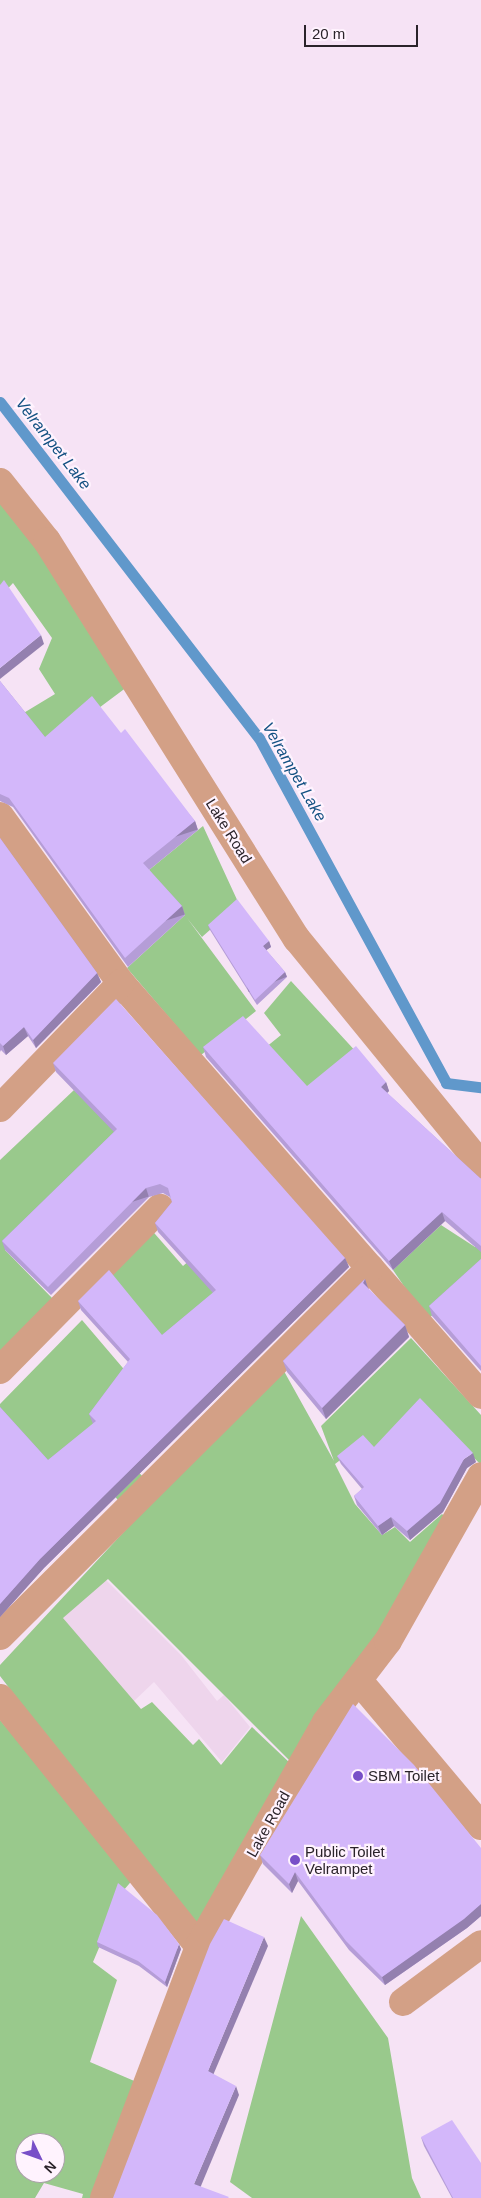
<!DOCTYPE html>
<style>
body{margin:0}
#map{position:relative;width:481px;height:2198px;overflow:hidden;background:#f6e3f5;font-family:Helvetica,sans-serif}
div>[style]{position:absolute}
.built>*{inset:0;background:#eed5ec}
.forest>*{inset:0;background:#99c98c}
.stream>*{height:11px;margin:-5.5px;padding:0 5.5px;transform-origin:5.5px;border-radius:5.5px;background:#6098cb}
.minor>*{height:28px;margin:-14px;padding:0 14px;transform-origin:14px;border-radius:14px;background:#d3a086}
.wall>*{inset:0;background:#b59dd7}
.shaded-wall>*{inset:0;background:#9480af;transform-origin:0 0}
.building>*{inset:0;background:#d3b7fa}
.dots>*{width:14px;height:14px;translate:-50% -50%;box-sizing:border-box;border:2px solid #fff3fe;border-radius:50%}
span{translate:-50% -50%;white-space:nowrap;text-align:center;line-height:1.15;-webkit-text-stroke:4.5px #fff3fe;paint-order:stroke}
.street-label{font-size:15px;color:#2a232a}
.poi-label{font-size:15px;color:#2a232a}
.left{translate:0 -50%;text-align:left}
.water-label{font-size:16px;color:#135182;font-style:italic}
.north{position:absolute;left:15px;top:2133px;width:50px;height:50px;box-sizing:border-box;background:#fff3fe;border:1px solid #aaa0a9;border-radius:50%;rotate:132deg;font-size:14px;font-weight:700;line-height:20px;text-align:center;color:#2a232a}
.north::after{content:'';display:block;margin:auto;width:18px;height:22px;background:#784fc8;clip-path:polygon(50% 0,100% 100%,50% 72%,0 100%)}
.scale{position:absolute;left:304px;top:25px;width:114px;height:22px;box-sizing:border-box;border:2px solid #2a232a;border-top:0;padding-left:6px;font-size:15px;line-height:18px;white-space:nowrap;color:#2a232a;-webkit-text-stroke:4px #fff3fe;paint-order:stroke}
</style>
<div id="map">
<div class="built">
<i style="clip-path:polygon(104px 1578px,181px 1655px,217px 1701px,224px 1695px,250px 1727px,222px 1762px,154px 1682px,133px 1702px,63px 1618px)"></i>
</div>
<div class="forest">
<i style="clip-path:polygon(0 483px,135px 681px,48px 746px,22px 714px,55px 694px,39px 669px,52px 638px,13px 583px,0 597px)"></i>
<i style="clip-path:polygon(203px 826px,239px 904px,202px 937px,187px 918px,256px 1011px,201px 1055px,127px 968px,185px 915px,149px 870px)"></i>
<i style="clip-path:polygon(291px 981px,359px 1055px,310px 1095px,255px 1056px,281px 1035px,264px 1013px)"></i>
<i style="clip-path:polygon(74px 1090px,120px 1137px,5px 1250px,54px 1300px,0 1354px,0 1160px)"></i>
<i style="clip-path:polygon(441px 1225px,475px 1247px,481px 1239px,481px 1285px,474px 1278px,427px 1320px,393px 1270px)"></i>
<i style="clip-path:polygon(148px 1226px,183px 1266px,206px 1246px,270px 1321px,165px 1343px,104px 1269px)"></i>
<i style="clip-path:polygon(82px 1320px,128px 1374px,93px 1424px,144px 1478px,118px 1500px,73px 1451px,40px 1464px,0 1413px,0 1404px)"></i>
<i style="clip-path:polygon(411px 1338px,481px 1415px,481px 1465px,424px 1406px,373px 1449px,364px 1442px,335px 1464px,355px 1504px,382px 1535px,395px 1527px,410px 1542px,442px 1514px,452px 1523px,291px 1762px,108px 1579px,63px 1618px,141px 1709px,152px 1702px,193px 1745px,199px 1739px,221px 1765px,252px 1727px,291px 1764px,197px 1934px,0 1676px,0 1665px,280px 1364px,334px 1461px,321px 1426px)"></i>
<i style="clip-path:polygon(evenodd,0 1720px,135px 1877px,123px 1891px,93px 1962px,117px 1980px,90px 2062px,146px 2086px,104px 2198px,82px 2198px,83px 2194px,44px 2183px,35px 2198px,0 2198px,0 1720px,25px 2143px,55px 2143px,55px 2173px,25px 2173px,25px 2143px)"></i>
<i style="clip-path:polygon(301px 1916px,388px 2038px,412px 2178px,421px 2198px,252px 2198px,230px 2182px)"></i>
</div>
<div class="stream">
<i style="left:0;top:402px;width:424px;rotate:52.4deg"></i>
<i style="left:259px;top:738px;width:392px;rotate:61.5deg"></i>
<i style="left:446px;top:1083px;width:35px;rotate:7deg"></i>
</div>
<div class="minor">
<i style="left:0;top:482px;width:75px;rotate:51.5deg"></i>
<i style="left:47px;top:541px;width:470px;rotate:57.9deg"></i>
<i style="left:297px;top:939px;width:291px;rotate:50.8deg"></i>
<i style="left:0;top:816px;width:206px;rotate:54.1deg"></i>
<i style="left:121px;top:983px;width:547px;rotate:48.85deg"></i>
<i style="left:0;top:1108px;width:174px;rotate:-45.9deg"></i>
<i style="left:0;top:1370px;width:228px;rotate:-45.4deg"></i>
<i style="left:0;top:1636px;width:522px;rotate:-44.84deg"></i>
<i style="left:360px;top:1682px;width:188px;rotate:50deg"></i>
<i style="left:0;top:1698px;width:318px;rotate:51.3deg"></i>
<i style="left:403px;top:2002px;width:97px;rotate:-36.6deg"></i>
<i style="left:104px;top:2198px;width:269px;rotate:-69.3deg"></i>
<i style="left:199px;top:1946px;width:257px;rotate:-60.4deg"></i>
<i style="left:326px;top:1722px;width:102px;rotate:-52.6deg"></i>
<i style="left:388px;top:1641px;width:189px;rotate:-60.6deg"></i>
</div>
<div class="wall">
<i style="clip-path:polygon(0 681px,45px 737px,121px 733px,195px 821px,198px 830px,149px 870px,182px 906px,185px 915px,128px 967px,13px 807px,0 801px)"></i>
<i style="clip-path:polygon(0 838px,97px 973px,101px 982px,36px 1048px,28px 1036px,6px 1055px,1px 1050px,0 1052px)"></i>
<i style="clip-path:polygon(208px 925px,269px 941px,271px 947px,266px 950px,285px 972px,287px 977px,257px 1005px,210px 930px)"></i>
<i style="clip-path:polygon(203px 1047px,307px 1086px,386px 1082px,389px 1091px,387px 1093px,481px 1179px,481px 1252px,445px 1221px,393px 1270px,206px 1057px)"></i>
<i style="clip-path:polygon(53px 1063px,345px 1258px,349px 1267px,44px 1568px,0 1617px,0 1407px,48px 1460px,93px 1424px,89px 1414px,128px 1362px,81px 1310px,78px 1301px,162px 1335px,213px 1293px,158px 1232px,155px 1223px,172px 1202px,170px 1197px,163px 1193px,149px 1197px,51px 1295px,5px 1250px,2px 1241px,114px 1132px,56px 1072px)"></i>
<i style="clip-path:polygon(481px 1259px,481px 1371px,432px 1316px,429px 1306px)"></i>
<i style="clip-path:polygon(365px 1279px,368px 1289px,405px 1325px,409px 1337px,326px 1419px,287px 1372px,283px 1361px)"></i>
<i style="clip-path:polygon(374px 1447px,476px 1462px,467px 1468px,443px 1512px,410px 1540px,394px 1526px,382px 1535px,357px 1505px,354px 1496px,362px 1489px,341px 1464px,337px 1456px)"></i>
<i style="clip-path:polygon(481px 1848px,481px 1916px,467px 1928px,385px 1985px,349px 1950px,298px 1881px,292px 1893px,263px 1864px,260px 1855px)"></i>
<i style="clip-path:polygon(97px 1942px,181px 1949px,167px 1987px,139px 1966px,98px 1947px)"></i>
<i style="clip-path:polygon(421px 2137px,481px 2198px,452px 2198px,424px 2146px)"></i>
</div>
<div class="shaded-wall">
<i style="clip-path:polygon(41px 635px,44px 644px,0 679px,0 668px)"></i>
<i style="left:195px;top:821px;width:9px;height:67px;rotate:72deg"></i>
<i style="left:182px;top:906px;width:9px;height:77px;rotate:72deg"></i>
<i style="clip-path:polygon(269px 941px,271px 947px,265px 951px,263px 946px)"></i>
<i style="left:285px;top:972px;width:5px;height:41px;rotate:68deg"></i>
<i style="clip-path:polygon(97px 973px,101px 982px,36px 1048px,33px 1040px)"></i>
<i style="clip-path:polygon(24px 1027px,28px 1036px,6px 1055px,3px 1046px)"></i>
<i style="clip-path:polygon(386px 1082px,389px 1091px,384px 1096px,381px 1087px)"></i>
<i style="left:146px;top:1188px;width:9px;height:139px;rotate:72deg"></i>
<i style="clip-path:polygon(442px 1212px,445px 1221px,393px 1270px,389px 1261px)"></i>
<i style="clip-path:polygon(345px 1258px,349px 1267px,44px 1568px,0 1617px,0 1604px,40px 1559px)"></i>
<i style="clip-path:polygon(365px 1279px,369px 1291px,363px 1283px)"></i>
<i style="clip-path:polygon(405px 1325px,409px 1337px,326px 1419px,322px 1408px)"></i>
<i style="clip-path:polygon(473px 1453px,476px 1462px,467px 1468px,443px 1512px,410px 1540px,407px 1531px,464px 1459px)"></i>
<i style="clip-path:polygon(391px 1517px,394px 1526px,382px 1535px,378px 1526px)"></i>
<i style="clip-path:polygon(295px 1872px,298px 1881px,292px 1893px,289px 1884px)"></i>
<i style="clip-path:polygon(481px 1904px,481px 1916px,467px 1928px,385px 1985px,382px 1977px)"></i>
<i style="clip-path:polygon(264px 1937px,268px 1946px,211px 2080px,208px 2071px)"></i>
<i style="clip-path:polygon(179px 1944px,181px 1949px,167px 1987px,165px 1982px)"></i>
<i style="clip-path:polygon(236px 2086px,239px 2095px,198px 2193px,194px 2184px)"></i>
</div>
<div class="building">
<i style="clip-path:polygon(4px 580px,41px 635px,0 668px,0 585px)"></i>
<i style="clip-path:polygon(0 681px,45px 737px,92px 696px,121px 733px,125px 729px,195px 821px,143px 863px,182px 906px,125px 958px,9px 798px,0 794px)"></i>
<i style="clip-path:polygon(0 838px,97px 973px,33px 1040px,24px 1027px,3px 1046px,0 1043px)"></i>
<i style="clip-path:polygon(237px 899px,269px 941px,263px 946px,285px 972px,255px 1000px,208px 925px)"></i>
<i style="clip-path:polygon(116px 999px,345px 1258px,40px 1559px,0 1604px,0 1407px,48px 1460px,96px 1421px,89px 1414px,130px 1359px,78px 1301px,109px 1270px,162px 1335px,216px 1290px,155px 1223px,172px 1202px,168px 1188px,160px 1184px,146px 1188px,48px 1287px,2px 1241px,117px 1129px,53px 1063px)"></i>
<i style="clip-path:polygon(243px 1016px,307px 1086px,356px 1046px,386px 1082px,381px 1087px,481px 1179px,481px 1246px,442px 1212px,389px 1261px,203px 1047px)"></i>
<i style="clip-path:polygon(481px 1259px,481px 1366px,429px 1306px)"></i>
<i style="clip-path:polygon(365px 1279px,363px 1283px,405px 1325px,322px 1408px,283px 1361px)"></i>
<i style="clip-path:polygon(420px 1398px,473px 1453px,464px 1459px,440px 1503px,407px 1531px,391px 1517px,378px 1526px,354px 1496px,364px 1487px,337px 1456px,363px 1435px,374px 1447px)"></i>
<i style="clip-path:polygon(353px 1704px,414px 1765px,481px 1848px,481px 1904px,464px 1919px,382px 1977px,346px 1941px,295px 1872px,289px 1884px,260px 1855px)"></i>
<i style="clip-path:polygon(118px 1883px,157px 1915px,179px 1944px,165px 1982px,138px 1961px,97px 1942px)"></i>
<i style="clip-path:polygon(224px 1919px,264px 1937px,208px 2071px,236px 2086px,194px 2184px,229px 2197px,228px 2198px,113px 2198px,210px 1944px)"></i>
<i style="clip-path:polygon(452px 2120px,481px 2163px,481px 2198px,453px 2198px,421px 2137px)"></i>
</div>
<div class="dots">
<i style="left:358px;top:1776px;background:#784fc8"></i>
<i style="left:295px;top:1860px;background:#784fc8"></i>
</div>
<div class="street-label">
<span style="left:229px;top:831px;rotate:58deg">Lake Road</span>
<span style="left:268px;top:1824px;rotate:-61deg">Lake Road</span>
</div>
<div class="poi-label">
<span class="left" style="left:368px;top:1776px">SBM Toilet</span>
<span class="left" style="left:305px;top:1860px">Public Toilet<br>Velrampet</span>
</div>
<div class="water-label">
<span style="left:53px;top:444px;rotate:52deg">Velrampet Lake</span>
<span style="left:294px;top:772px;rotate:60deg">Velrampet Lake</span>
</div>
<div class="north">N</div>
<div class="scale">20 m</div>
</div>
